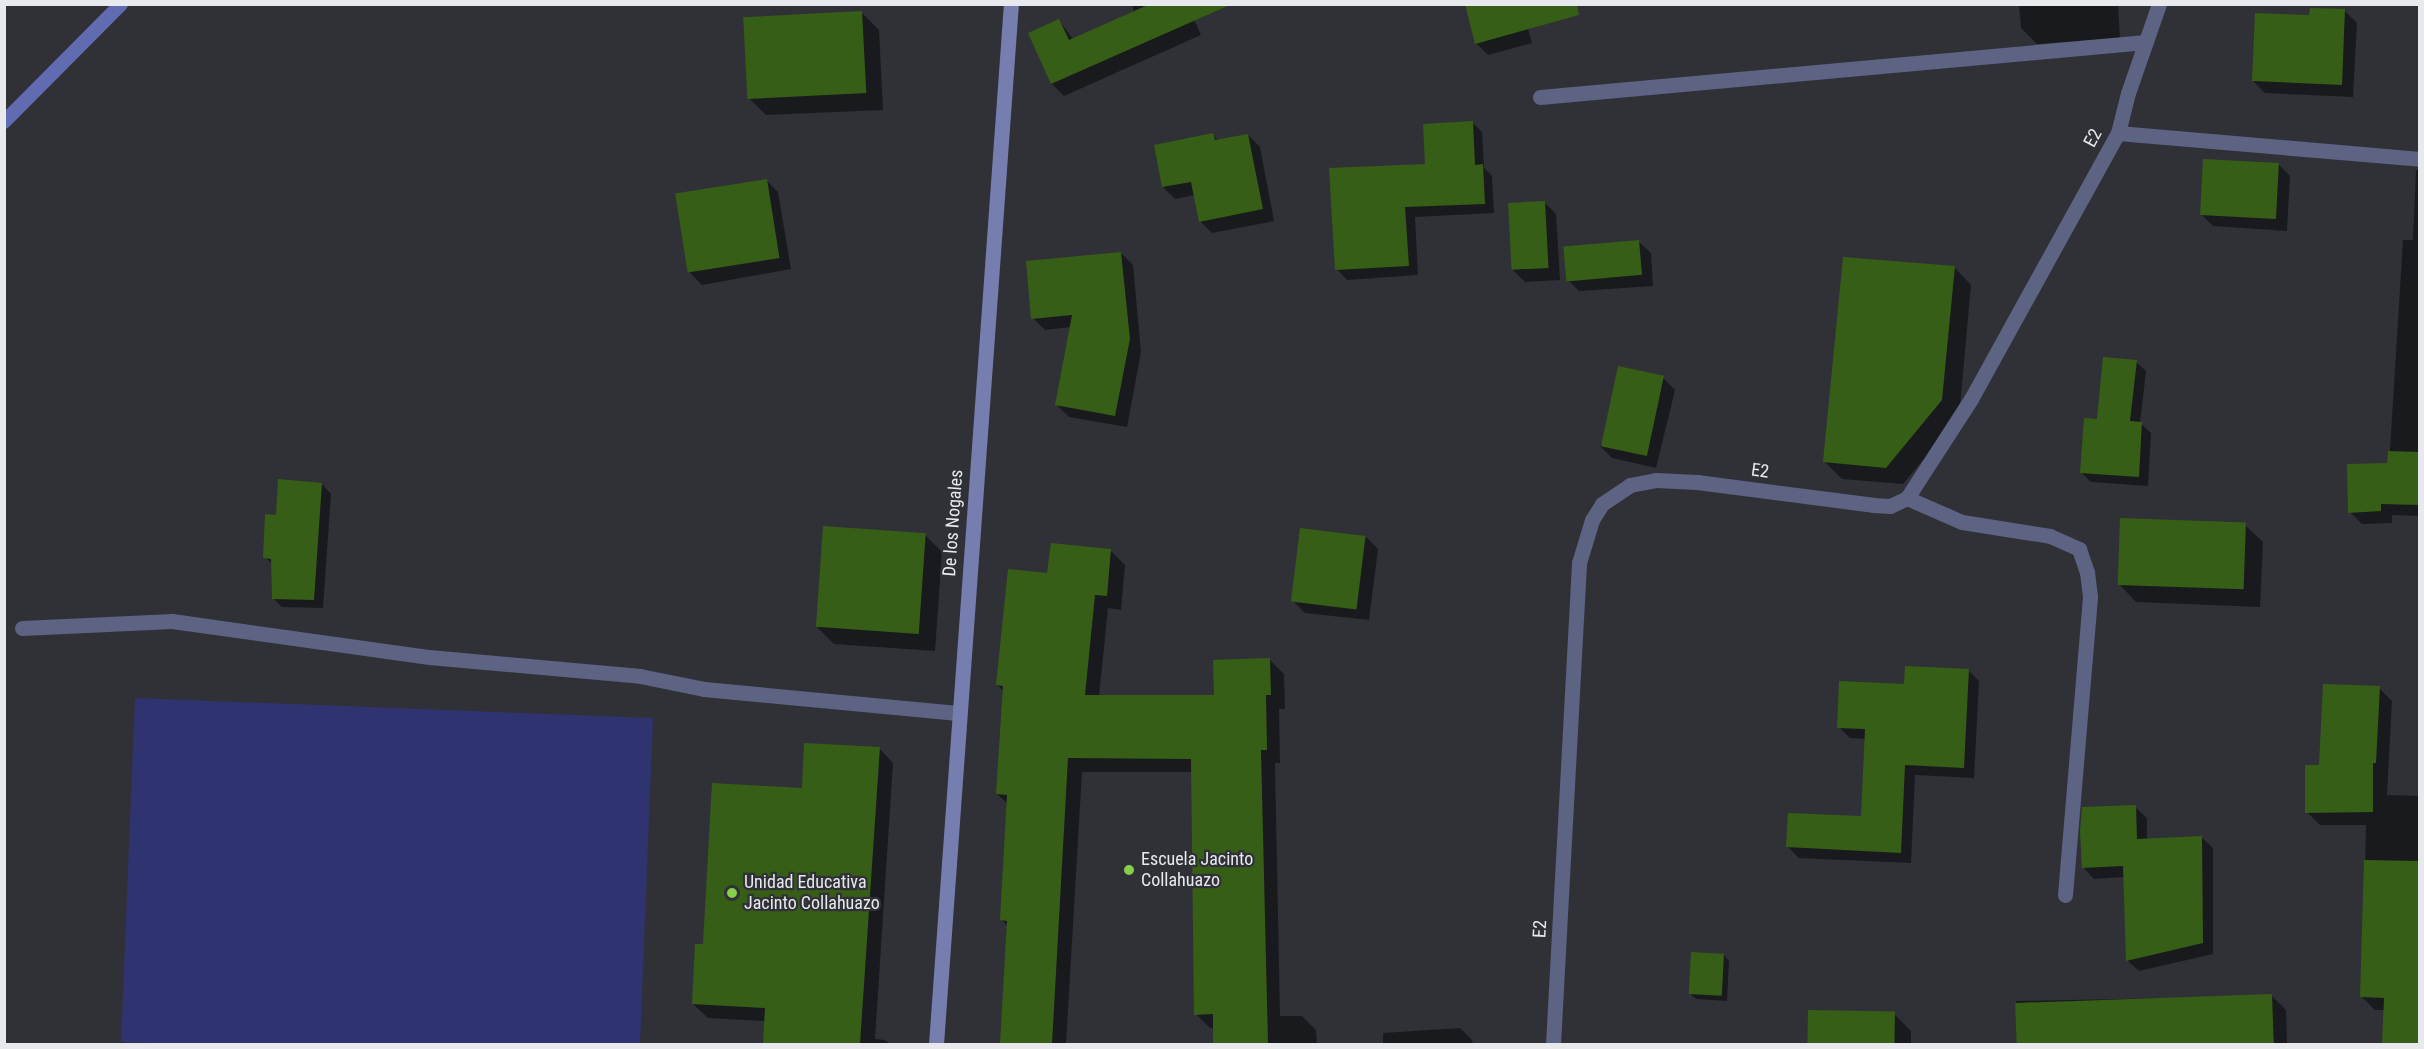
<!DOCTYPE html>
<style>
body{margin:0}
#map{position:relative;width:2424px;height:1049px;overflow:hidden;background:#303137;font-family:"Roboto Condensed",sans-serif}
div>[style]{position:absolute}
.green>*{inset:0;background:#2f3471}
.shadow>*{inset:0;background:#0007}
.stream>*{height:14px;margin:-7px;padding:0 7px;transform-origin:7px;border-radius:7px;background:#616bb1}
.building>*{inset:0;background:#375e16;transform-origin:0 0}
.lane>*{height:15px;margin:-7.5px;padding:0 7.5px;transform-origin:7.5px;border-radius:7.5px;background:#5d6382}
.street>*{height:15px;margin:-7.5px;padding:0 7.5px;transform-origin:7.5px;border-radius:7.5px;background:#5d6382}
.secondary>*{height:15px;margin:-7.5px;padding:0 7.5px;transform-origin:7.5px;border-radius:7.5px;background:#757eae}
.dots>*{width:16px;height:16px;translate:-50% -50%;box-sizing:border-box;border:3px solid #303137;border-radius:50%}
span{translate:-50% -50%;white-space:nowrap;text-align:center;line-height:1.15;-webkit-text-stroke:4.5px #303137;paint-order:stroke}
.street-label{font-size:18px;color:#e8e9ed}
.poi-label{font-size:18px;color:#e8e9ed}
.left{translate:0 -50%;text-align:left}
.frame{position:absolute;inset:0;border:6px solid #e8e9ed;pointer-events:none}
</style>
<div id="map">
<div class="green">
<i style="clip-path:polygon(135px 698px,653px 718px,640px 1044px,186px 1044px,121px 1042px)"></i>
</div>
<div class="shadow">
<i style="clip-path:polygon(1132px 4px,1187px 4px,1201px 35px,1064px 96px,1052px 84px,1030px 33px,1059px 21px,1074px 40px,1134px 13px)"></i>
<i style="clip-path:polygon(1521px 4px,1532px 43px,1488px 55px,1476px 43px)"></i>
<i style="clip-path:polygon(2019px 4px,2118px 4px,2120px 38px,2037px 44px,2021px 28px)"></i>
<i style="clip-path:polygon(2345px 11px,2357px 23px,2353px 97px,2265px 93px,2253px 81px,2311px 17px)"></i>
<i style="clip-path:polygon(861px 12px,879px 30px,883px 110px,766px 115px,749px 98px)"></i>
<i style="clip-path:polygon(1472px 122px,1482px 132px,1484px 168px,1492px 176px,1494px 213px,1415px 217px,1418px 275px,1347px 280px,1337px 269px,1426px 165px)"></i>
<i style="clip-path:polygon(1213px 135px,1219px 141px,1248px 135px,1260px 147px,1274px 221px,1212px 233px,1200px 221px,1195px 195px,1175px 199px,1163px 187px)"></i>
<i style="clip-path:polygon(2278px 164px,2290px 176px,2287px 231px,2213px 226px,2201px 214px)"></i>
<i style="clip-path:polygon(2416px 170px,2420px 170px,2420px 516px,2392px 515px,2392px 523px,2362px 524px,2350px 512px,2389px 465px,2403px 240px,2413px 240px)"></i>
<i style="clip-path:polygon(766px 180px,778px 192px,791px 269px,702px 285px,690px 273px)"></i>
<i style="clip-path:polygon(1544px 202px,1556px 214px,1560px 280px,1525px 282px,1513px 270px)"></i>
<i style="clip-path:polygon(1639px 242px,1651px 253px,1653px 286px,1579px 291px,1567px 279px)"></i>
<i style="clip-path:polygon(1121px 253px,1133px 265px,1141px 352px,1127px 427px,1069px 417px,1057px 405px,1071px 327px,1045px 330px,1033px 318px)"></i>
<i style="clip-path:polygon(1954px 267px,1971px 285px,1959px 417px,1903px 484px,1842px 479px,1825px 462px)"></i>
<i style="clip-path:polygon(2136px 362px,2146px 371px,2140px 423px,2151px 433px,2148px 486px,2091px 482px,2082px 473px,2098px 421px)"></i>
<i style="clip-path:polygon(1663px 378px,1675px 390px,1656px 468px,1612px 458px,1600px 446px)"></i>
<i style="clip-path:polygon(322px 484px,331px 494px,323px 608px,282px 607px,273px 598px,273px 565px,265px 557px,278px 516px)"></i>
<i style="clip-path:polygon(2245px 525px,2263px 542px,2260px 607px,2136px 602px,2119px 584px)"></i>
<i style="clip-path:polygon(925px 535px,942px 552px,935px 651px,834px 644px,817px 627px)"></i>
<i style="clip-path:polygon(1366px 537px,1378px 549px,1369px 620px,1305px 613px,1293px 601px)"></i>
<i style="clip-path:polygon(1111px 551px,1125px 565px,1121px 610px,1108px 608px,1099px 696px,1216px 697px,1270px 660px,1284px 674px,1285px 709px,1279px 709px,1280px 763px,1275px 763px,1280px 1016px,1302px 1016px,1316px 1030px,1317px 1044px,1215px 1044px,1215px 1028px,1210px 1028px,1196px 1014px,1193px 772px,1082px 772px,1066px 1044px,1001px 1044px,1009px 927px,1002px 920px,1008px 804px,997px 794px,1004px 691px,997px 685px,1049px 575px)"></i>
<i style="clip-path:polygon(1968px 670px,1979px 681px,1974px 778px,1915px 775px,1911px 863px,1799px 858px,1788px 847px,1862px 817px,1866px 739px,1850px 738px,1839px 727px)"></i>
<i style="clip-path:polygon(2379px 688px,2392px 701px,2387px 795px,2420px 796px,2420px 1044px,2384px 1044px,2385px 1010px,2375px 1010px,2362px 997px,2366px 825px,2320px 825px,2307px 812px,2321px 766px)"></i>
<i style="clip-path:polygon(879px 748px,893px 763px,875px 1039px,885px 1040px,890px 1044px,765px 1044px,766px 1021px,708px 1018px,693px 1004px,705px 946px,803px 790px)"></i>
<i style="clip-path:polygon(2135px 807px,2147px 818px,2147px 840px,2201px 837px,2213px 848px,2213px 954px,2139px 971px,2127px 960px,2124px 877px,2094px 879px,2083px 867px)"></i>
<i style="clip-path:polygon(1724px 955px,1729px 961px,1727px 1001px,1696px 999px,1690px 994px)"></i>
<i style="clip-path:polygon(2272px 996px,2286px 1010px,2287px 1044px,2018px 1044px,2016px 1001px)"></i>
<i style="clip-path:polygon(1810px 1011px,1894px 1014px,1911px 1031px,1911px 1044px,1809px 1044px)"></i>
<i style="clip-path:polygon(1460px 1028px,1472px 1040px,1473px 1044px,1383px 1044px,1383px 1033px)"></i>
</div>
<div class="stream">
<i style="left:4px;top:122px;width:166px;rotate:-45.2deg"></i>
</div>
<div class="building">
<i style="clip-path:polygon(1150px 4px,1232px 4px,1051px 84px,1028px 33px,1059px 19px,1069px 40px)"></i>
<i style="clip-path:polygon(1465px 4px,1577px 4px,1579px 15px,1475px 44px)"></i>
<i style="clip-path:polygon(2310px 8px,2345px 9px,2342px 85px,2252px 81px,2255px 13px,2309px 15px)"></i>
<i style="left:862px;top:11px;width:82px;height:119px;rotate:87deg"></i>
<i style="clip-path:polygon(1473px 121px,1475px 165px,1483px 164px,1485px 204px,1405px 207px,1409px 266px,1335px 270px,1329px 168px,1425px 164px,1423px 124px)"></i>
<i style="clip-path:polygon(1213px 133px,1215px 140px,1248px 134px,1263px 209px,1199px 222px,1191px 182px,1162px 187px,1154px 145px)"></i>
<i style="left:2203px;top:159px;width:76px;height:56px;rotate:3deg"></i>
<i style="left:767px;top:179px;width:80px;height:93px;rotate:81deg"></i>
<i style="left:1545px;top:201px;width:67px;height:37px;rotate:87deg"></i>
<i style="left:1639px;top:240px;width:35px;height:76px;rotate:85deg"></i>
<i style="clip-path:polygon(1121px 252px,1130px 339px,1115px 416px,1055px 405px,1072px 315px,1031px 319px,1026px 261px)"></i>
<i style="clip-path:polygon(1843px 257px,1955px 266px,1942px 400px,1886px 468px,1823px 462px)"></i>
<i style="clip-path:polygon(2103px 357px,2137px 360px,2130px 421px,2142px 422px,2139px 477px,2080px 473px,2084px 418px,2097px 419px)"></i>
<i style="left:1618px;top:366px;width:47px;height:82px;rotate:12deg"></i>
<i style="clip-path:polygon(2388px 451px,2420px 452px,2420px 505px,2381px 504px,2381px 511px,2348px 513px,2347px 464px,2387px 463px)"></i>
<i style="clip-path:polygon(278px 479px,322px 483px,314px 600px,272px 599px,271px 559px,263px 558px,265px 514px,276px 515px)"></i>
<i style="left:2120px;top:518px;width:126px;height:67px;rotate:2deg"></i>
<i style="left:823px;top:526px;width:103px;height:101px;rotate:4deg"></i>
<i style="left:1300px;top:528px;width:66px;height:74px;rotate:7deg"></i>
<i style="clip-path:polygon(1051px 543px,1111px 549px,1107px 596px,1095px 595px,1085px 695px,1214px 695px,1213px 660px,1270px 658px,1271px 695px,1266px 695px,1267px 750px,1261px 750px,1268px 1044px,1213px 1044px,1213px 1014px,1194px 1015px,1191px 759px,1068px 758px,1052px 1044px,1000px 1044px,1007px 921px,1000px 920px,1007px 795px,996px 794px,1003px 686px,996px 685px,1008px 569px,1047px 573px)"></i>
<i style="clip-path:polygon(1905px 666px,1969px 669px,1964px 768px,1905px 765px,1901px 853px,1786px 847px,1788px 813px,1861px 816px,1865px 729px,1837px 728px,1839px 681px,1904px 684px)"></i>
<i style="clip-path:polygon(2323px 684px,2380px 686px,2376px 763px,2373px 763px,2373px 812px,2305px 813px,2305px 765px,2319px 765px)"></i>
<i style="clip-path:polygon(804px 743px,880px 747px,860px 1044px,763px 1044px,765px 1008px,692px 1004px,695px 944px,703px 944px,712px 783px,802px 788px)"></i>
<i style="clip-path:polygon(2136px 805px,2137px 839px,2202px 836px,2203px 943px,2126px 961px,2123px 866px,2082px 868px,2080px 831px,2082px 807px)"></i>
<i style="clip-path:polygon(2364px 860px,2420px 861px,2420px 1044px,2382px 1044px,2384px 998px,2360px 997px)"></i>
<i style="left:1691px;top:952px;width:33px;height:42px;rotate:3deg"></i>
<i style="left:2272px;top:994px;width:50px;height:257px;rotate:88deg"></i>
<i style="left:1808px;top:1010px;width:87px;height:34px;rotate:1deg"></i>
</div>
<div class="lane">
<i style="left:2118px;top:133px;width:303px;rotate:4.9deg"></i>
<i style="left:22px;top:628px;width:150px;rotate:-2.7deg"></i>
<i style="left:172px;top:621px;width:260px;rotate:8deg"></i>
<i style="left:429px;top:657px;width:212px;rotate:5.1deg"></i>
<i style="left:640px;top:676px;width:65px;rotate:11.5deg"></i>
<i style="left:704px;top:689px;width:255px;rotate:5.4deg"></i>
</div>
<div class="street">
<i style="left:1540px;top:97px;width:608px;rotate:-5.19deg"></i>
<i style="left:1907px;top:498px;width:60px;rotate:23.6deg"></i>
<i style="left:1962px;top:522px;width:89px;rotate:9deg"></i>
<i style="left:2050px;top:536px;width:32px;rotate:24deg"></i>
<i style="left:2079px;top:549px;width:24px;rotate:71deg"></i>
<i style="left:2087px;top:572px;width:25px;rotate:83deg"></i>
<i style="left:2090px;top:597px;width:299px;rotate:94.8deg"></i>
<i style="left:1553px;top:1044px;width:482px;rotate:-86.9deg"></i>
<i style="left:1579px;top:563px;width:45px;rotate:-73.2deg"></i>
<i style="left:1592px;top:520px;width:19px;rotate:-58deg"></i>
<i style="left:1602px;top:504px;width:34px;rotate:-34deg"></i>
<i style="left:1630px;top:485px;width:26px;rotate:-11deg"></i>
<i style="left:1656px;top:480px;width:41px;rotate:2.8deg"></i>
<i style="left:1697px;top:482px;width:177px;rotate:7.4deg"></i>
<i style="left:1873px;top:505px;width:17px;rotate:3deg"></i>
<i style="left:1890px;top:506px;width:19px;rotate:-25deg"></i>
<i style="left:1907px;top:498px;width:118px;rotate:-57.1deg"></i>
<i style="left:1971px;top:399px;width:304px;rotate:-61.1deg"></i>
<i style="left:2118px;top:133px;width:41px;rotate:-76deg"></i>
<i style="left:2128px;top:93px;width:94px;rotate:-70.8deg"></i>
</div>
<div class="secondary">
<i style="left:936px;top:1044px;width:1043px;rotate:-85.88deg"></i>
</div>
<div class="dots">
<i style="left:1129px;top:870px;background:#86cf4b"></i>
<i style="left:732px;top:893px;background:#86cf4b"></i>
</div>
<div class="street-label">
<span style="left:2093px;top:138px;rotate:-62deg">E2</span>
<span style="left:1760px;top:471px;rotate:8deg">E2</span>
<span style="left:953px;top:523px;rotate:-86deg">De los Nogales</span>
<span style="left:1540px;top:929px;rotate:-87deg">E2</span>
</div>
<div class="poi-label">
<span class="left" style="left:1141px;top:870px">Escuela Jacinto<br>Collahuazo</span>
<span class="left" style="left:744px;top:893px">Unidad Educativa<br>Jacinto Collahuazo</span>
</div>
<div class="frame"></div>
</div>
